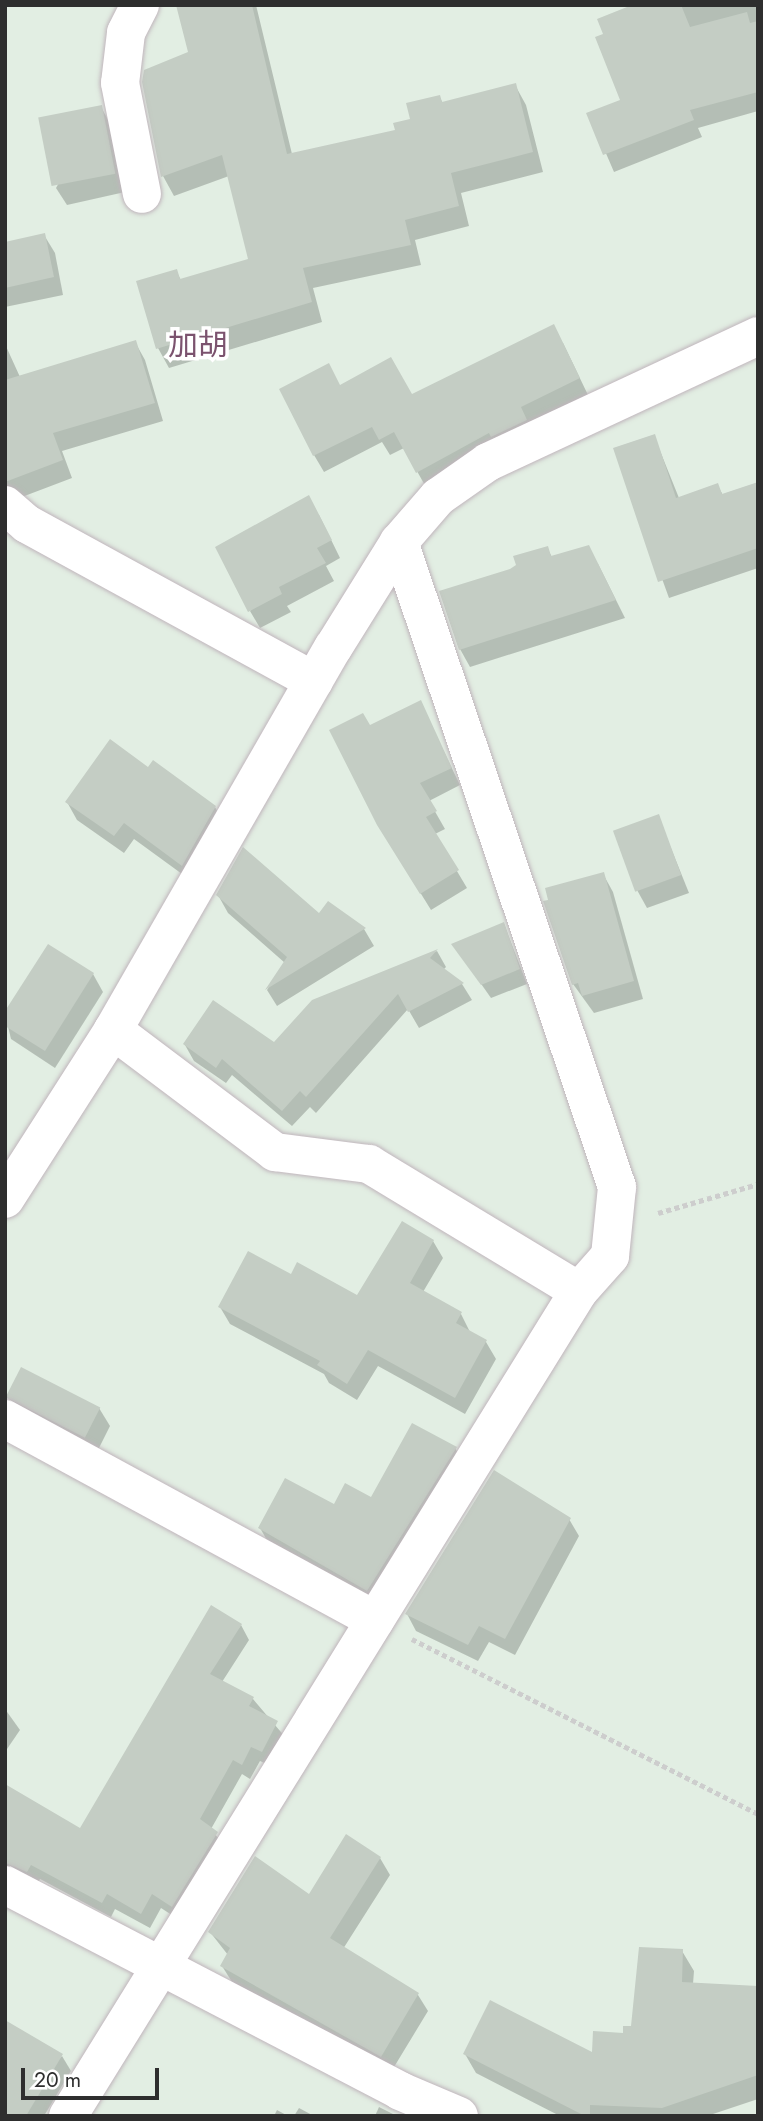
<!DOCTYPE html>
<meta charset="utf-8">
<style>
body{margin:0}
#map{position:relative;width:763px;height:2121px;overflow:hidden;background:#e2eee3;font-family:Jost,"Noto Sans JP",sans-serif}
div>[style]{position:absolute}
.shadow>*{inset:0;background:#0003}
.building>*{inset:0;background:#c4cdc4;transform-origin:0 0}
.path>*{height:4.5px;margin-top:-2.25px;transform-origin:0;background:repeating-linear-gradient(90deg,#cdcdcd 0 5px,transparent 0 8.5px)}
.roads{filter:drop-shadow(0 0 2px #c0b5bc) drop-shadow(0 0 2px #c0b5bc)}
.minor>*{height:38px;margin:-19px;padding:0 19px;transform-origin:19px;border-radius:19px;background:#fff}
span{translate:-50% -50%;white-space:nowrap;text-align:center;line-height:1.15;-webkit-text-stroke:7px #fff;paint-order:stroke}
.quarter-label{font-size:30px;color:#7b526e}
.frame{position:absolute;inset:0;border:7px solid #2e2e2e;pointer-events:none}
.scale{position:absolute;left:21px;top:2068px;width:138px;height:32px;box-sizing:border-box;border:4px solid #2e2e2e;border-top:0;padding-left:9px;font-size:21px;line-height:24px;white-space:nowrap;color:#2e2e2e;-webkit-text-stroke:5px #fff;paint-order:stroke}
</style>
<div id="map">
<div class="shadow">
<i style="clip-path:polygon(181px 5px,256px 5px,292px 154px,397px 131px,439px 97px,443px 103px,515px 85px,526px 105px,543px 172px,461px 193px,469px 226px,415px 240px,421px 265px,313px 288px,322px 322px,169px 368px,158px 348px,176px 271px,181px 280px,250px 260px,229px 176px,174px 196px,163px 176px,190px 53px)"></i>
<i style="clip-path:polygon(659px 5px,758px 5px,758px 111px,698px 128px,702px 137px,614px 172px,589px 114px,623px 101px)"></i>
<i style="clip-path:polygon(101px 107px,111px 125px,125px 192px,67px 205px,56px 188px)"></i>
<i style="clip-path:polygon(44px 235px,55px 253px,63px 295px,5px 307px,5px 244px)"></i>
<i style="clip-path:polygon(135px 342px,145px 360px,163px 421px,62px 451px,72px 478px,14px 500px,5px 484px,5px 344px,20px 377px)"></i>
<i style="clip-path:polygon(563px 343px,588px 395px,427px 489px,404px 448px,390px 455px,382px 442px,324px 472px,314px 455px,340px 387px,411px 396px)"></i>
<i style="clip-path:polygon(654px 436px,679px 498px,717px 485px,723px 495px,758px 484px,758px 568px,669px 598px,615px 449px)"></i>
<i style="clip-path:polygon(319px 515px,340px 558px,326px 566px,334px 581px,287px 606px,291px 612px,260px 628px,250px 611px)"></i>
<i style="clip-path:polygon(547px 548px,552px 557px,598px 564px,625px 618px,470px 667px,460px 649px,511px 571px)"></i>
<i style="clip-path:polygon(420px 702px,460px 785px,429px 801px,445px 829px,435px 834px,467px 888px,431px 910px,389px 842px,370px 727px)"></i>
<i style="clip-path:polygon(148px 769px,215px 807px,225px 825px,193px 882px,134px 839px,124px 853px,77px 820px,67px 802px)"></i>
<i style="clip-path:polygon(658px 816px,689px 893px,647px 908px,637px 890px)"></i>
<i style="clip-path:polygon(603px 874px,613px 892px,643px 999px,594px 1013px,573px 984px)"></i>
<i style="clip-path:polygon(218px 895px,364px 929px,374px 946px,277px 1006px,267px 990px,285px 963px,228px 913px)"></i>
<i style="clip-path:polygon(504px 924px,527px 984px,491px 998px,453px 944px)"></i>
<i style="clip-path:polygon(437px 951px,446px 967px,443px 970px,462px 984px,472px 1000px,419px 1028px,408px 1009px,316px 1113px,310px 1107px,292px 1126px,232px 1075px,226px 1083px,194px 1061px,185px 1045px,274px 1045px,313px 1001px)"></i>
<i style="clip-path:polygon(93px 974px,103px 992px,55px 1068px,11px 1039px,5px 1014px)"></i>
<i style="clip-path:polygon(433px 1241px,443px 1258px,423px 1292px,461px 1314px,470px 1332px,486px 1342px,496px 1359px,465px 1414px,378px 1366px,357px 1400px,329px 1383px,324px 1374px,230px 1324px,220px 1307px,292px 1276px,358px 1297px)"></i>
<i style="clip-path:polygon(8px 1397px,99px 1408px,110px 1426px,96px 1454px,18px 1415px)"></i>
<i style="clip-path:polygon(455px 1448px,468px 1470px,380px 1611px,272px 1549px,260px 1528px,371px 1500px)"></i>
<i style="clip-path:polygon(569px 1519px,579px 1536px,515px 1655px,489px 1642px,478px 1661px,416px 1631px,407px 1614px)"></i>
<i style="clip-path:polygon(241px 1625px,249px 1640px,222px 1682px,253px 1699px,286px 1738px,271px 1766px,260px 1761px,250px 1779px,242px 1774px,211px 1829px,226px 1848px,181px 1921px,161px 1908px,150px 1928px,115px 1909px,111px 1917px,40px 1879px,36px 1886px,5px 1870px,5px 1786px,80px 1830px)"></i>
<i style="clip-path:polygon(5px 1709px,20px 1730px,5px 1752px)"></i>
<i style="clip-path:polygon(380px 1858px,390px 1875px,343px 1949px,418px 1995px,428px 2011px,391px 2072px,232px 1982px,222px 1966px,228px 1955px,210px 1932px,310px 1896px)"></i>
<i style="clip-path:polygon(682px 1951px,694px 1971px,693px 1984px,758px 1988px,758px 2099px,707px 2116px,560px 2116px,476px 2073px,465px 2054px,594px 2055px,632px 2028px)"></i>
<i style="clip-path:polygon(62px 2056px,71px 2071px,44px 2116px,5px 2116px)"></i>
<i style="clip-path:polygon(379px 2107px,397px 2116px,375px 2116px)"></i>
<i style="clip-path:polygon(299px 2108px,314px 2116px,294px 2116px)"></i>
<i style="clip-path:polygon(277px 2110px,288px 2116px,274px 2116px)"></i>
</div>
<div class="building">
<i style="clip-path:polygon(176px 5px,252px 5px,287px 154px,395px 130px,393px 123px,410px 119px,406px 103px,440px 95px,442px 102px,516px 83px,533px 152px,451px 173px,459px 206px,405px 220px,411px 245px,303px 268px,312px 302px,156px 349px,136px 281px,177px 269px,180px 279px,248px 259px,222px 155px,161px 177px,142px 82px,144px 70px,188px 52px)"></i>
<i style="clip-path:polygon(632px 5px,681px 5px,690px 27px,747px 12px,750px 23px,758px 21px,758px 92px,690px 110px,694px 120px,603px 155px,586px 113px,620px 100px,595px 37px,603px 34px,597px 19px)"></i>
<i style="left:102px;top:105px;width:70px;height:65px;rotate:79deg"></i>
<i style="clip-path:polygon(45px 233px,54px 277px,5px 288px,5px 242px)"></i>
<i style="clip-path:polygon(554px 324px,580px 378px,521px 407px,527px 420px,491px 437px,489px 433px,416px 473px,394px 432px,379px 440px,372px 427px,313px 456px,279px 389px,329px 363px,340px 385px,391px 357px,412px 394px)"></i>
<i style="clip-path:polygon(136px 340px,155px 403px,53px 433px,63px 460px,5px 482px,5px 380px)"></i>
<i style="clip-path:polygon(655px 434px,676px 498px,718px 483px,722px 494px,758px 482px,758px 548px,658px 582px,613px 448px)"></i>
<i style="clip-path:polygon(309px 495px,332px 540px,317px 548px,326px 563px,279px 587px,282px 594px,248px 612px,215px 547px)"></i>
<i style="clip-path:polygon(589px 545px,616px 600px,459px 650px,439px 591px,510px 569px,516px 565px,513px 556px,548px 546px,551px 556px)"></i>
<i style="clip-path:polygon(421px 700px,452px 768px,420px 783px,437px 811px,426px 817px,459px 870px,420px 894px,377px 825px,329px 730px,363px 713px,370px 725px)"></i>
<i style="clip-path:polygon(110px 739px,148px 767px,153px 760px,216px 806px,182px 866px,124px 823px,114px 836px,65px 802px)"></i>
<i style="left:659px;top:814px;width:65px;height:49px;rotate:70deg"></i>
<i style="clip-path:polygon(243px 847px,319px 913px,328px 901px,366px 928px,265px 990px,287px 957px,216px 895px)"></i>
<i style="clip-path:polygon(604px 872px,634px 981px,582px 996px,578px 983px,572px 985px,543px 901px,548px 900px,545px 888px)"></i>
<i style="clip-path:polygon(504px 922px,520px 969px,481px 985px,451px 944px)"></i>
<i style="clip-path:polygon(48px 944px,94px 973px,45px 1051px,5px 1026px,5px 1011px)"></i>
<i style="clip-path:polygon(438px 949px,430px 958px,464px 983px,408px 1012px,398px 994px,306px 1097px,300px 1091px,282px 1111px,222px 1059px,216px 1068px,183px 1044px,213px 1000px,274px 1042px,312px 1000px)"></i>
<i style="clip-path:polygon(402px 1221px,434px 1240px,410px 1283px,462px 1312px,456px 1323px,487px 1340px,455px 1398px,368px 1350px,347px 1384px,317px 1365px,320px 1361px,218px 1307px,248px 1251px,291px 1274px,297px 1262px,357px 1295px)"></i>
<i style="left:21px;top:1367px;width:89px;height:34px;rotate:27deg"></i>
<i style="clip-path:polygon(412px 1423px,457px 1447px,367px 1591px,258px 1528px,285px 1478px,334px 1504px,345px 1483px,371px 1497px)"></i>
<i style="clip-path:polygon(494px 1470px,571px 1518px,505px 1639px,479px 1626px,468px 1645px,405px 1614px)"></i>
<i style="clip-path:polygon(211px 1605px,242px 1624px,210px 1674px,254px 1697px,249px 1706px,278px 1721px,262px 1752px,251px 1747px,242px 1765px,233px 1760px,200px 1819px,218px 1832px,172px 1907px,152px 1894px,141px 1914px,107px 1894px,102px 1903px,31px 1865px,27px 1872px,5px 1863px,5px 1784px,80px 1828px)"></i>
<i style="clip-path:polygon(346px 1834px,381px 1857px,330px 1938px,419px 1993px,381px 2057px,220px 1966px,230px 1948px,208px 1932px,255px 1856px,309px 1894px)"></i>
<i style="clip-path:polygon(639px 1947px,683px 1949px,682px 1982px,758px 1986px,758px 2075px,662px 2108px,590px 2105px,590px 2116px,585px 2116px,463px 2054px,490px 2000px,592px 2052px,593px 2031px,623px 2033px,623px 2026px,631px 2026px)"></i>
<i style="clip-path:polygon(5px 2020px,63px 2054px,26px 2116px,5px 2116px)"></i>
</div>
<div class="path">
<i style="left:658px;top:1213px;width:104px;rotate:-16.2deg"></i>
<i style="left:412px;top:1639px;width:388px;rotate:26.8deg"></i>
</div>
<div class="roads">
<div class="minor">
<i style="left:140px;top:5px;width:31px;rotate:117deg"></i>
<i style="left:126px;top:33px;width:50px;rotate:96.8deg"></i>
<i style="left:120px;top:83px;width:113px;rotate:78.8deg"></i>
<i style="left:5px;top:505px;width:29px;rotate:41deg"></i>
<i style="left:27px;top:524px;width:327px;rotate:28.7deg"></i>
<i style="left:113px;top:1030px;width:203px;rotate:37deg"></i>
<i style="left:275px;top:1152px;width:95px;rotate:7.3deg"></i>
<i style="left:369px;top:1164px;width:245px;rotate:31.2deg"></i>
<i style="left:5px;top:1199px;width:201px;rotate:-57.4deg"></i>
<i style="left:113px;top:1030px;width:441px;rotate:-60.1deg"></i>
<i style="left:333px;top:648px;width:125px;rotate:-58.1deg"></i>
<i style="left:399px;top:542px;width:60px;rotate:-49.1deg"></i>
<i style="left:438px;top:497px;width:61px;rotate:-35deg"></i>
<i style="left:488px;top:462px;width:298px;rotate:-25deg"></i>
<i style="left:5px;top:1419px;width:421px;rotate:28.5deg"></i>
<i style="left:5px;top:1885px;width:445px;rotate:27.5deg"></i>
<i style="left:400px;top:2091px;width:64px;rotate:23deg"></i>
<i style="left:68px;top:2116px;width:970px;rotate:-58.23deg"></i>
<i style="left:579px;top:1291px;width:47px;rotate:-48.5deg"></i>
<i style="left:610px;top:1256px;width:69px;rotate:-84.2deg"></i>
<i style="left:617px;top:1187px;width:681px;rotate:-108.67deg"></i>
</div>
</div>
<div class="quarter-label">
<span style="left:198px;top:345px">加胡</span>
</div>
<div class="frame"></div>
<div class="scale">20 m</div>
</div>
